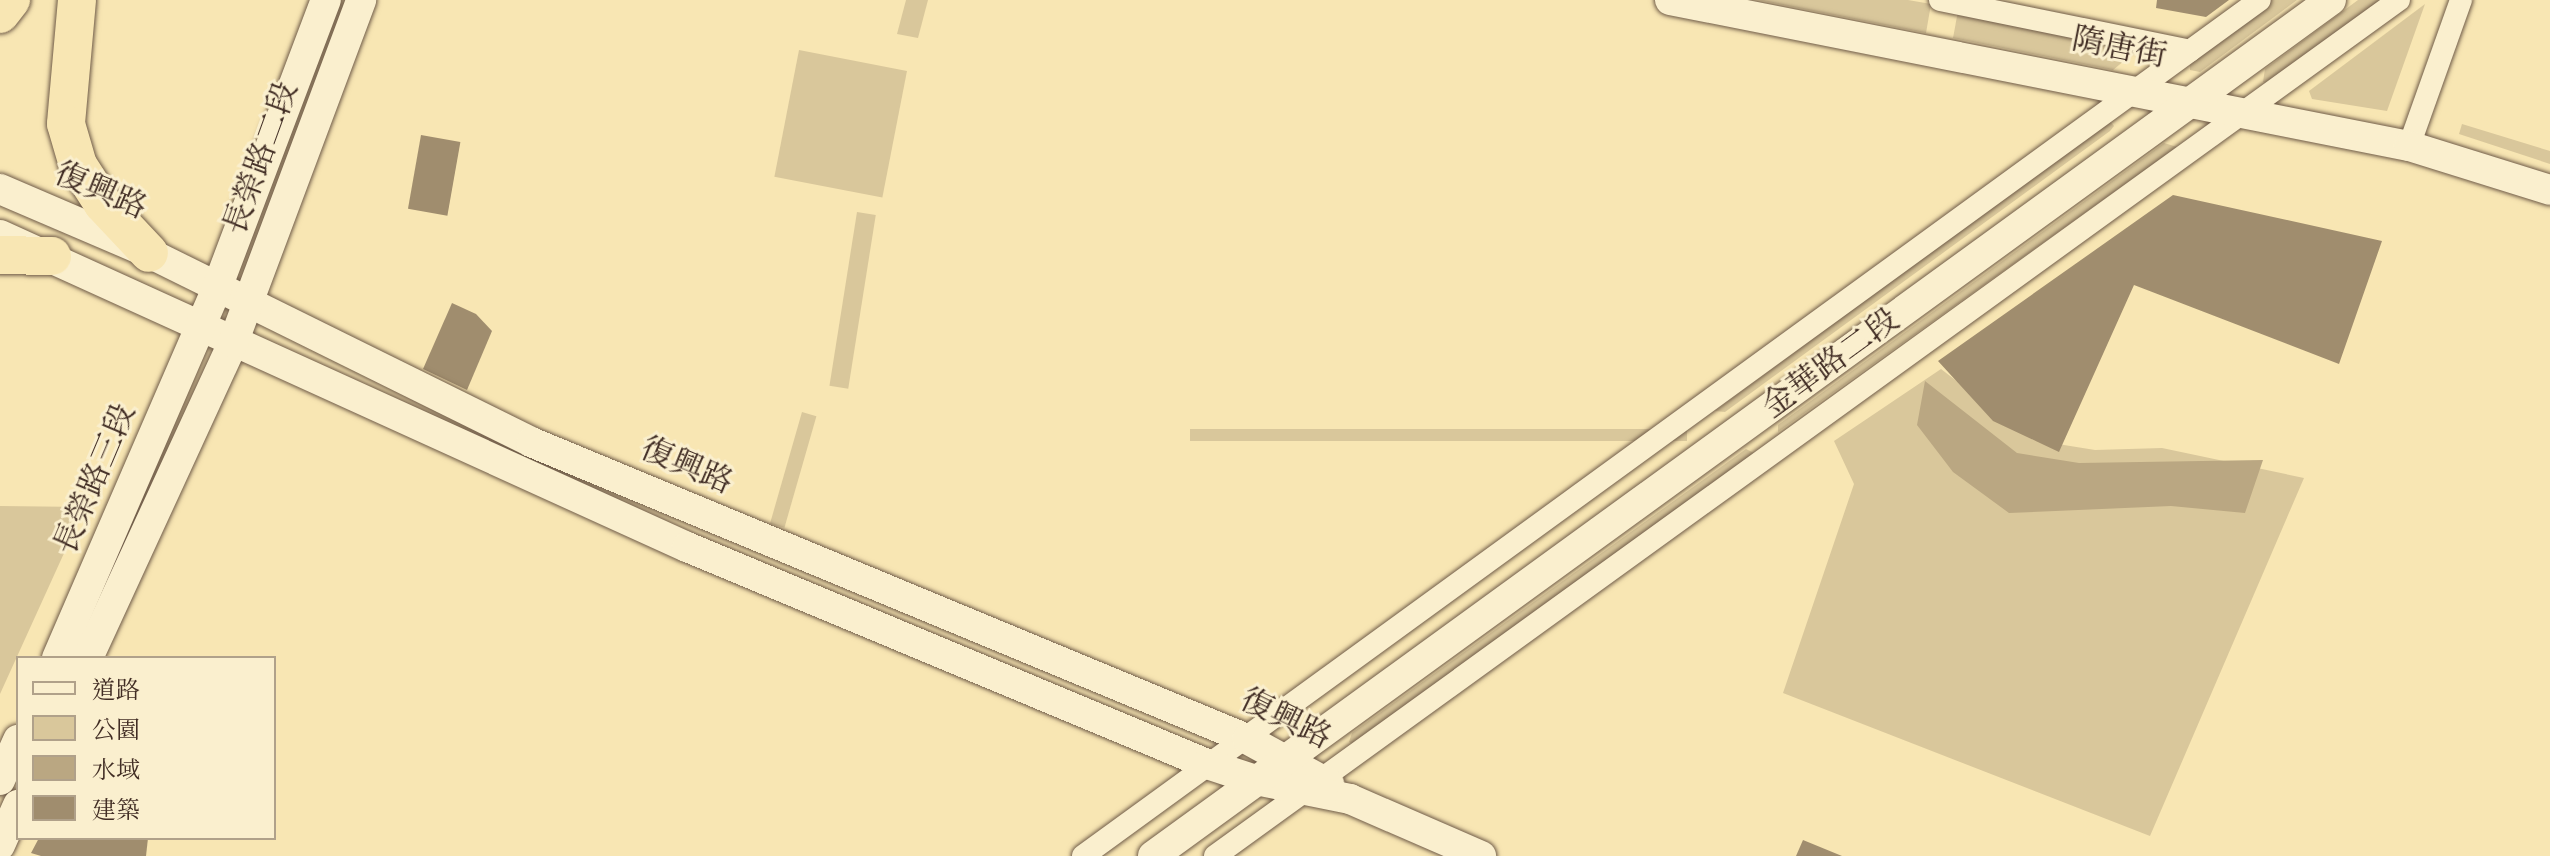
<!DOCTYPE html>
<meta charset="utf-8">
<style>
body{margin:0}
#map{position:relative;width:2550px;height:856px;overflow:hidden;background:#f8e6b3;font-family:"IM FELL English","Noto Serif TC",serif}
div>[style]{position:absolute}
.green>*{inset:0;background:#d9c79b;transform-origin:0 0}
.water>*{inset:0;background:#baa782}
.building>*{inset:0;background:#a08d6e;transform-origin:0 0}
.roads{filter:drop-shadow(0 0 2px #6f5b48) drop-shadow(0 0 2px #6f5b48)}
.street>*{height:22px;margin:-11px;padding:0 11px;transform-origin:11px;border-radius:11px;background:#faefce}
.secondary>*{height:30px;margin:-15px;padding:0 15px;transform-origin:15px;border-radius:15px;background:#faefce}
.highway>*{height:38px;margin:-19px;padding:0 19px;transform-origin:19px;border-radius:19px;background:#f8e6b3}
span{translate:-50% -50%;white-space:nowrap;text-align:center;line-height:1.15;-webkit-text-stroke:6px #faefce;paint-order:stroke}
.street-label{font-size:32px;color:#412d24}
.legend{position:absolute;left:16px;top:656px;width:260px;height:184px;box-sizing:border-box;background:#faefce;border:2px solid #b0a18a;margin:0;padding:10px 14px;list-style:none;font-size:24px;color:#412d24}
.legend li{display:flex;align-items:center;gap:16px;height:40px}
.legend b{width:40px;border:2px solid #b0a18a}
</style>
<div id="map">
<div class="green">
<i style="clip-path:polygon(906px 0,928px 0,918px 38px,897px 34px)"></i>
<i style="clip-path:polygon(1758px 0,1908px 0,1931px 4px,1926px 33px)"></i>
<i style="clip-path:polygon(2268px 0,2297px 0,2200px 72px,2190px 70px,2190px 60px)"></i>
<i style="clip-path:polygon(2358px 0,2389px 0,2268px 84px,2263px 82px,2265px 69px)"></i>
<i style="clip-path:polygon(2425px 4px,2387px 111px,2312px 99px,2309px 91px)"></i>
<i style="clip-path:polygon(1958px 11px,2143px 45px,2113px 70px,1953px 38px)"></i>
<i style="left:799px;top:50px;width:110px;height:129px;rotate:11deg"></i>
<i style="clip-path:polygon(2109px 120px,2114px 126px,2110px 131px,1725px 412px,1715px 411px)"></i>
<i style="clip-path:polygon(2462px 124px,2550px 151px,2550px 164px,2459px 134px)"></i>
<i style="clip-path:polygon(2164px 143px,2177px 147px,1778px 432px,1778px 425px)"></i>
<i style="left:857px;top:212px;width:19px;height:176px;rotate:9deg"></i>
<i style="clip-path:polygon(1941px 369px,2033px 440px,2095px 450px,2162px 448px,2304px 478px,2150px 836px,1783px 693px,1854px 484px,1834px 441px)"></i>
<i style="left:802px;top:412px;width:15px;height:116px;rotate:16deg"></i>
<i style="left:1687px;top:429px;width:12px;height:497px;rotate:90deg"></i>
<i style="clip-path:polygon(1746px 449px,1756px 454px,1355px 746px,1349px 742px,1352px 733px)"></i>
<i style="clip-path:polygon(0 506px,85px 507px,0 694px)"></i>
</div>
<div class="water">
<i style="clip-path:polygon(1925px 381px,2017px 453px,2079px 463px,2263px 460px,2245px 513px,2171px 506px,2009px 513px,1953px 472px,1917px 425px)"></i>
</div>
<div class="building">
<i style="clip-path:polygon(2157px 0,2229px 0,2206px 17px,2156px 8px)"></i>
<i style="left:421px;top:135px;width:40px;height:75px;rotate:10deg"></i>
<i style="clip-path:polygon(2173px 195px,2382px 241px,2339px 364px,2134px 285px,2059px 452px,1993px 421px,1938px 361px)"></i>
<i style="clip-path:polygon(452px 303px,476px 314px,492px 331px,467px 390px,423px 369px)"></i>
<i style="clip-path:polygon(39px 838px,148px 838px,146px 856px,41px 856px,31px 853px)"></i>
<i style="clip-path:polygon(1803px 840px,1842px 856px,1796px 856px)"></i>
</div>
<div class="roads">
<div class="street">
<i style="left:1940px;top:0;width:255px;rotate:11.5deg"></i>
<i style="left:2409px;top:146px;width:155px;rotate:-70.4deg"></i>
<i style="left:1083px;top:856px;width:1455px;rotate:-36.03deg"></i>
<i style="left:1215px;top:856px;width:1461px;rotate:-35.87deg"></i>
</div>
<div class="secondary">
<i style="left:1670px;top:0;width:753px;rotate:11.18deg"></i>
<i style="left:2409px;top:146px;width:148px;rotate:17.3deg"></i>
<i style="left:0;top:189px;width:162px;rotate:23.2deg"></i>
<i style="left:149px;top:253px;width:426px;rotate:26.3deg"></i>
<i style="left:531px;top:442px;width:775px;rotate:22.53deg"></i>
<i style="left:1247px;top:739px;width:94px;rotate:28.8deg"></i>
<i style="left:0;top:235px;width:755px;rotate:24.43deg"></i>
<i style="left:687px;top:547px;width:563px;rotate:22.65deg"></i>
<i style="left:1207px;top:764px;width:52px;rotate:18.1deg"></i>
<i style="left:1256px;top:780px;width:96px;rotate:11.4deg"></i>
<i style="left:1350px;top:799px;width:143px;rotate:23.5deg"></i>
<i style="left:57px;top:658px;width:403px;rotate:-66.6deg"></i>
<i style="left:217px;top:288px;width:308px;rotate:-69.3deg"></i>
<i style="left:88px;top:658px;width:347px;rotate:-65.3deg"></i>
<i style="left:233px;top:343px;width:366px;rotate:-69.5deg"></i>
<i style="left:0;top:780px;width:44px;rotate:-65.8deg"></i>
<i style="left:0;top:845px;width:44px;rotate:-65.8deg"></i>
<i style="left:1153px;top:856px;width:1456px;rotate:-36deg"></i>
</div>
<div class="highway">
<i style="left:77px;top:0;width:124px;rotate:95.1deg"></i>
<i style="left:66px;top:124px;width:43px;rotate:73.7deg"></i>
<i style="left:78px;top:165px;width:46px;rotate:57.3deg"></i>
<i style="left:103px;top:204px;width:67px;rotate:46.8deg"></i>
<i style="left:0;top:14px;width:18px;rotate:-52deg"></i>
<i style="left:0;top:255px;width:52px;rotate:1.1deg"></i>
</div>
</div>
<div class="street-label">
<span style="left:2119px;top:50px;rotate:11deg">隋唐街</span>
<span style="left:263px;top:159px;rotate:-70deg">長榮路二段</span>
<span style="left:100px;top:193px;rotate:23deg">復興路</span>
<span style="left:1832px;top:365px;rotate:-36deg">金華路二段</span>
<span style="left:686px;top:468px;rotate:23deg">復興路</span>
<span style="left:97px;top:480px;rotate:-67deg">長榮路三段</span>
<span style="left:1285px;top:721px;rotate:26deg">復興路</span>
</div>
<ul class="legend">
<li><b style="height:10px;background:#faefce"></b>道路</li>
<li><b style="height:22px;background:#d9c79b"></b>公園</li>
<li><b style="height:22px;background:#baa782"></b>水域</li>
<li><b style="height:22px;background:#a08d6e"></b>建築</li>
</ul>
</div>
